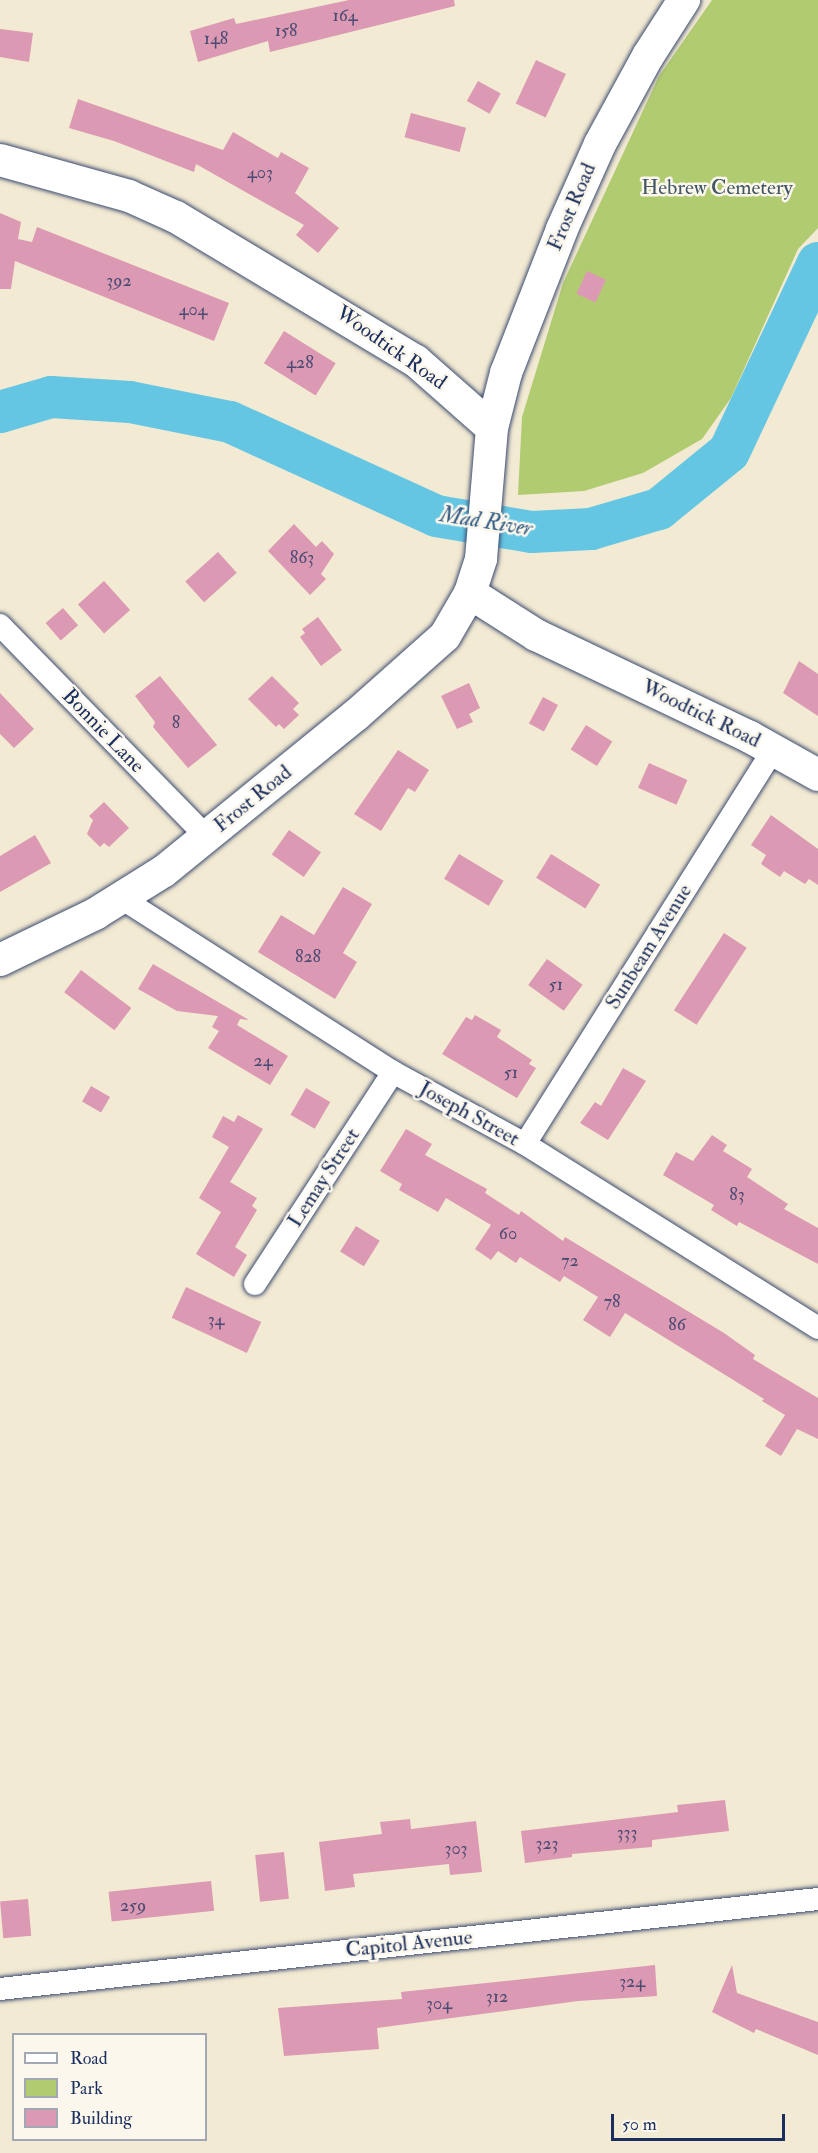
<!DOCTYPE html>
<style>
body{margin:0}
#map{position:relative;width:818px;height:2153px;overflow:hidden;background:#f3ead3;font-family:"IM FELL Double Pica",serif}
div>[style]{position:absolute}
.green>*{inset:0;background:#b1cb70}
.river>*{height:42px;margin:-21px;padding:0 21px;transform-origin:21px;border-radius:21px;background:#65c6e4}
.building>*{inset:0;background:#db99b3;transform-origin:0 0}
.roads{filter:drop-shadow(0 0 2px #3b4b70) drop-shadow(0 0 2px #3b4b70)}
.street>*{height:22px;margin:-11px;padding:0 11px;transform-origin:11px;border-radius:11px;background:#fff}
.secondary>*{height:32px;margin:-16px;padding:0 16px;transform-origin:16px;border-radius:16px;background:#fff}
span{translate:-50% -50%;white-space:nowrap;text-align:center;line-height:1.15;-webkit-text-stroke:5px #fbf7ec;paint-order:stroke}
.number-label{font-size:18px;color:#4b4a73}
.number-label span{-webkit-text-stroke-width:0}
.park-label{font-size:21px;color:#405662}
.street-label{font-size:21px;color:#1b2f5e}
.water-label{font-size:22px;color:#315c86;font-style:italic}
.legend{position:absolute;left:12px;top:2033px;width:195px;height:108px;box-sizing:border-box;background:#fbf7ec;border:2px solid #a1a7b3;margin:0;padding:8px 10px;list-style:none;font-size:18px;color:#1b2f5e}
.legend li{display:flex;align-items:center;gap:12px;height:30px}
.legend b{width:30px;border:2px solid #a1a7b3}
.scale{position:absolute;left:611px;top:2114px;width:174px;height:27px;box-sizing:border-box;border:3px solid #1b2f5e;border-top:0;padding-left:8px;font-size:18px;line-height:21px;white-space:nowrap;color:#1b2f5e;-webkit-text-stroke:4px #fbf7ec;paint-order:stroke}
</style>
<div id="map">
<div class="green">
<i style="clip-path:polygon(712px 0,818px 0,818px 228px,798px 249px,731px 398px,702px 439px,643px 473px,584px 491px,518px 495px,522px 417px,563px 283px,659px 76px)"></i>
</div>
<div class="river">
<i style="left:0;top:412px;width:53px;rotate:-16.4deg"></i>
<i style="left:51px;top:397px;width:79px;rotate:3.6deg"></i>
<i style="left:130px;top:402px;width:102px;rotate:11.3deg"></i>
<i style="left:230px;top:422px;width:226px;rotate:24.5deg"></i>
<i style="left:436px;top:516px;width:97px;rotate:9.5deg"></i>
<i style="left:532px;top:532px;width:59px;rotate:-2.9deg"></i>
<i style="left:591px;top:529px;width:71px;rotate:-16.4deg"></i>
<i style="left:659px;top:509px;width:90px;rotate:-39.2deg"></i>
<i style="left:729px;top:452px;width:209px;rotate:-64.8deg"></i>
</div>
<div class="building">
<i style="clip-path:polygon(349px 0,454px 0,455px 6px,270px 52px,268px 41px,198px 62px,190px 31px,234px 18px,236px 24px)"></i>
<i style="clip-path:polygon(0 29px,33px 33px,29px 62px,0 57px)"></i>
<i style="left:536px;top:60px;width:33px;height:48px;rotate:25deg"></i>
<i style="left:478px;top:81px;width:26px;height:23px;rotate:29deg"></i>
<i style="clip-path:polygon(78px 99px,223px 150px,233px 132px,278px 158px,281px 152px,309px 168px,295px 193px,339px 228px,318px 253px,296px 235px,304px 225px,196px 164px,194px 172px,114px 141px,69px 128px)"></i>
<i style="left:411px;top:113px;width:57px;height:25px;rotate:15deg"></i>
<i style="clip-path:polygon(0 213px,21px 222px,18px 239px,32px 242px,37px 227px,229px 303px,214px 341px,15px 261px,11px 289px,0 289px)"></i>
<i style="left:587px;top:271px;width:21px;height:25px;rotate:25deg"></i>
<i style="left:284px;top:331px;width:61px;height:38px;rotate:32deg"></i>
<i style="clip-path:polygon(294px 524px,316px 547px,322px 541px,334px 554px,321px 574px,326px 579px,310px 595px,268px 551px)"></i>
<i style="left:218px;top:552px;width:28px;height:44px;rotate:48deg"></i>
<i style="left:104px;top:581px;width:39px;height:35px;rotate:48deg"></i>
<i style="left:63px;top:608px;width:23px;height:23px;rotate:49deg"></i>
<i style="clip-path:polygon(318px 617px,342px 650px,321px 666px,300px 637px,305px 633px,302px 629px)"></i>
<i style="clip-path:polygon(799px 661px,818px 674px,818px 716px,783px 693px)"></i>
<i style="clip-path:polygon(160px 676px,217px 745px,188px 768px,153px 727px,155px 722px,135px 696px)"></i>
<i style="clip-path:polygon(272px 676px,299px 703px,293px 709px,299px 715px,284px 729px,279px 724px,276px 727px,248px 699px)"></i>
<i style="clip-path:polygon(469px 683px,480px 708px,469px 714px,473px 722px,457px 729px,441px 696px)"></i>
<i style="clip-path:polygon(0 693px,34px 729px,14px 748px,0 734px)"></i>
<i style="left:543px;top:697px;width:17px;height:30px;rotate:28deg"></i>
<i style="left:586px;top:725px;width:31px;height:29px;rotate:32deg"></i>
<i style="clip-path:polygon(398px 750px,429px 770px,415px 792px,408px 788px,381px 831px,354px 814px)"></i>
<i style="left:649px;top:763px;width:42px;height:27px;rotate:24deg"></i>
<i style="clip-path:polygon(104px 802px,129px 828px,109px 847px,104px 843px,100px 847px,87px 834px,93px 820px,89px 816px)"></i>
<i style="clip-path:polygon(771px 815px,818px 849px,818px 885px,809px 879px,805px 884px,784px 871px,780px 877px,761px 864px,766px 855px,751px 845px)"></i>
<i style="left:289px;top:830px;width:39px;height:30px;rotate:35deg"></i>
<i style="clip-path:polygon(35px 835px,51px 863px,0 892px,0 856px)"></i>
<i style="left:459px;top:854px;width:52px;height:29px;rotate:31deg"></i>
<i style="left:551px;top:854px;width:58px;height:28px;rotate:32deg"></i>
<i style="clip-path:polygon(343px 887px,372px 904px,343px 953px,357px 962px,335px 999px,258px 952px,281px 915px,314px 935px)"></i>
<i style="left:724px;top:933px;width:27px;height:92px;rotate:33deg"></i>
<i style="left:547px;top:959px;width:44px;height:32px;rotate:36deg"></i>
<i style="clip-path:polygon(153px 964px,249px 1020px,240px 1019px,237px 1025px,288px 1056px,270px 1085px,208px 1048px,219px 1031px,212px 1027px,218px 1016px,177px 1011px,138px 989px)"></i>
<i style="left:81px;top:970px;width:63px;height:28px;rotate:37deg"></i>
<i style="clip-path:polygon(475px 1015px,501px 1030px,497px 1037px,532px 1060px,529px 1064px,536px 1068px,517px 1098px,442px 1054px,466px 1017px,472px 1020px)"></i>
<i style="clip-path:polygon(623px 1068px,646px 1081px,608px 1140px,580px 1123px,595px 1102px,601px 1106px)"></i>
<i style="left:91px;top:1086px;width:22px;height:18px;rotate:30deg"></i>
<i style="left:306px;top:1088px;width:28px;height:31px;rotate:30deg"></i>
<i style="clip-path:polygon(238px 1115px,263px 1129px,230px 1182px,257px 1198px,252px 1206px,257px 1210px,235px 1247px,247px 1255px,234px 1277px,196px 1254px,221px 1212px,199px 1198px,229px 1147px,212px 1137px,223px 1116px,234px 1122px)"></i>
<i style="clip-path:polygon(406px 1129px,432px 1144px,425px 1155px,487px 1189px,485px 1193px,519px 1215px,521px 1211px,563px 1241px,565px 1237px,724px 1333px,755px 1355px,753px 1359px,818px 1398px,818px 1439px,797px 1429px,781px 1456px,765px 1446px,785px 1415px,762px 1401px,764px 1399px,625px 1313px,610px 1337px,583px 1320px,598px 1297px,564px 1276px,560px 1282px,520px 1257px,516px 1263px,498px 1251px,491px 1260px,475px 1249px,491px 1225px,446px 1198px,438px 1212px,399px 1190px,402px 1184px,380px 1171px)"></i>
<i style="clip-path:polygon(712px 1135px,727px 1145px,723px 1151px,752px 1169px,747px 1177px,788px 1204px,784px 1209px,818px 1228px,818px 1264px,739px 1222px,737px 1226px,711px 1210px,714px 1205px,663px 1175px,676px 1152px,693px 1161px)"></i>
<i style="left:356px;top:1226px;width:28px;height:30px;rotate:32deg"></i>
<i style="left:186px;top:1287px;width:83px;height:34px;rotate:25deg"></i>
<i style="clip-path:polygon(725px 1800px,729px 1831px,652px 1840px,652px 1847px,572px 1854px,572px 1857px,525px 1863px,521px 1831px,678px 1812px,677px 1805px)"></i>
<i style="clip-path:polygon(410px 1819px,411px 1829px,476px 1821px,482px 1872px,450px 1875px,449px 1864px,353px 1874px,355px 1887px,325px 1891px,319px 1842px,382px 1834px,380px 1822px)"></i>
<i style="left:284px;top:1852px;width:47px;height:29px;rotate:84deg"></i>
<i style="left:211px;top:1881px;width:30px;height:103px;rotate:84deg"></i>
<i style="left:28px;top:1899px;width:37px;height:28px;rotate:85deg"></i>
<i style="clip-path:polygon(655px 1965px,657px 1996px,578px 2001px,377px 2028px,379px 2049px,284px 2056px,278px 2008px,402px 1999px,401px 1992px)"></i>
<i style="clip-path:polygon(732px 1965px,737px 1993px,818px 2022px,818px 2055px,756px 2029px,754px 2033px,712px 2012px)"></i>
</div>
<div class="roads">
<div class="street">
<i style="left:0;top:625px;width:296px;rotate:45.7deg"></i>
<i style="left:121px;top:898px;width:323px;rotate:32.6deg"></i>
<i style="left:393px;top:1072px;width:150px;rotate:28.6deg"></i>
<i style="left:525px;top:1144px;width:346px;rotate:32.1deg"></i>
<i style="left:525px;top:1144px;width:466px;rotate:-57.8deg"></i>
<i style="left:255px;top:1284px;width:253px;rotate:-56.9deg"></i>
<i style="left:0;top:1989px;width:823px;rotate:-6.28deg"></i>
</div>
<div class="secondary">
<i style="left:0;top:160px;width:134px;rotate:15.6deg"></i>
<i style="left:129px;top:196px;width:51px;rotate:24.1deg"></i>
<i style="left:176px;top:217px;width:280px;rotate:31deg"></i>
<i style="left:416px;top:361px;width:101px;rotate:41.4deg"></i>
<i style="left:470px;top:593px;width:78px;rotate:32.5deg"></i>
<i style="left:536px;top:635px;width:237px;rotate:25.5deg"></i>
<i style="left:750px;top:737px;width:78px;rotate:29.2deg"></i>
<i style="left:0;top:960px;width:106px;rotate:-25.8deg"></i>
<i style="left:95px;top:914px;width:81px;rotate:-31.9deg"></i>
<i style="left:164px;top:871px;width:246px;rotate:-39.1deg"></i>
<i style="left:355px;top:716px;width:120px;rotate:-41.6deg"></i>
<i style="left:445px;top:636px;width:50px;rotate:-59.8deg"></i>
<i style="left:470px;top:593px;width:36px;rotate:-72deg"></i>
<i style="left:481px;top:559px;width:131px;rotate:-85.2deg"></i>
<i style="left:492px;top:428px;width:57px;rotate:-75.7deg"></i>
<i style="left:506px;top:373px;width:155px;rotate:-68.7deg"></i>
<i style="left:562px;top:229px;width:93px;rotate:-65.9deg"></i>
<i style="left:600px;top:144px;width:100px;rotate:-61.4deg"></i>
<i style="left:648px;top:56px;width:67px;rotate:-57.3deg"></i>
</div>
</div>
<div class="number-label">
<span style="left:345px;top:16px">164</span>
<span style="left:286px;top:31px">158</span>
<span style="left:216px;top:39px">148</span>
<span style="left:260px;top:173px">403</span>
<span style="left:119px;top:281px">392</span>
<span style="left:193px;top:310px">404</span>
<span style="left:300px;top:363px">428</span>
<span style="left:302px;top:558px">863</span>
<span style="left:176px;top:723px">8</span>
<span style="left:308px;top:957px">828</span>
<span style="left:556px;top:985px">51</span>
<span style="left:263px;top:1061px">24</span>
<span style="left:511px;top:1073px">51</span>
<span style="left:737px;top:1195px">83</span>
<span style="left:508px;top:1234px">60</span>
<span style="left:570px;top:1261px">72</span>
<span style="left:612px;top:1302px">78</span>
<span style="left:216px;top:1320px">34</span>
<span style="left:677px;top:1325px">86</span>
<span style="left:627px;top:1833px">333</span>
<span style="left:547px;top:1844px">323</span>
<span style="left:456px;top:1849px">303</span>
<span style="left:133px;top:1906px">259</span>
<span style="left:632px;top:1982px">324</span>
<span style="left:497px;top:1997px">312</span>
<span style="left:439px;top:2004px">304</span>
</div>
<div class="park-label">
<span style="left:717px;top:188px">Hebrew Cemetery</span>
</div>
<div class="street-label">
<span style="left:572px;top:207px;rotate:-67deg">Frost Road</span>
<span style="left:391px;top:348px;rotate:35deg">Woodtick Road</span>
<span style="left:701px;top:714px;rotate:26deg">Woodtick Road</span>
<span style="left:103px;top:731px;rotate:46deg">Bonnie Lane</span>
<span style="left:253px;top:799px;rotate:-39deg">Frost Road</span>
<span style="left:649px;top:947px;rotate:-58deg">Sunbeam Avenue</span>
<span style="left:469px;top:1114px;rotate:29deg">Joseph Street</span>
<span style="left:324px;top:1178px;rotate:-57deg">Lemay Street</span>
<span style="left:409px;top:1944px;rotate:-6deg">Capitol Avenue</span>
</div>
<div class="water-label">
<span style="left:486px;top:522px;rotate:9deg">Mad River</span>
</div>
<ul class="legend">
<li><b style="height:8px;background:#fff"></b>Road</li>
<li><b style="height:16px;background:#b1cb70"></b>Park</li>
<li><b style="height:16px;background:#db99b3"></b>Building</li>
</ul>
<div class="scale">50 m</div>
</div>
